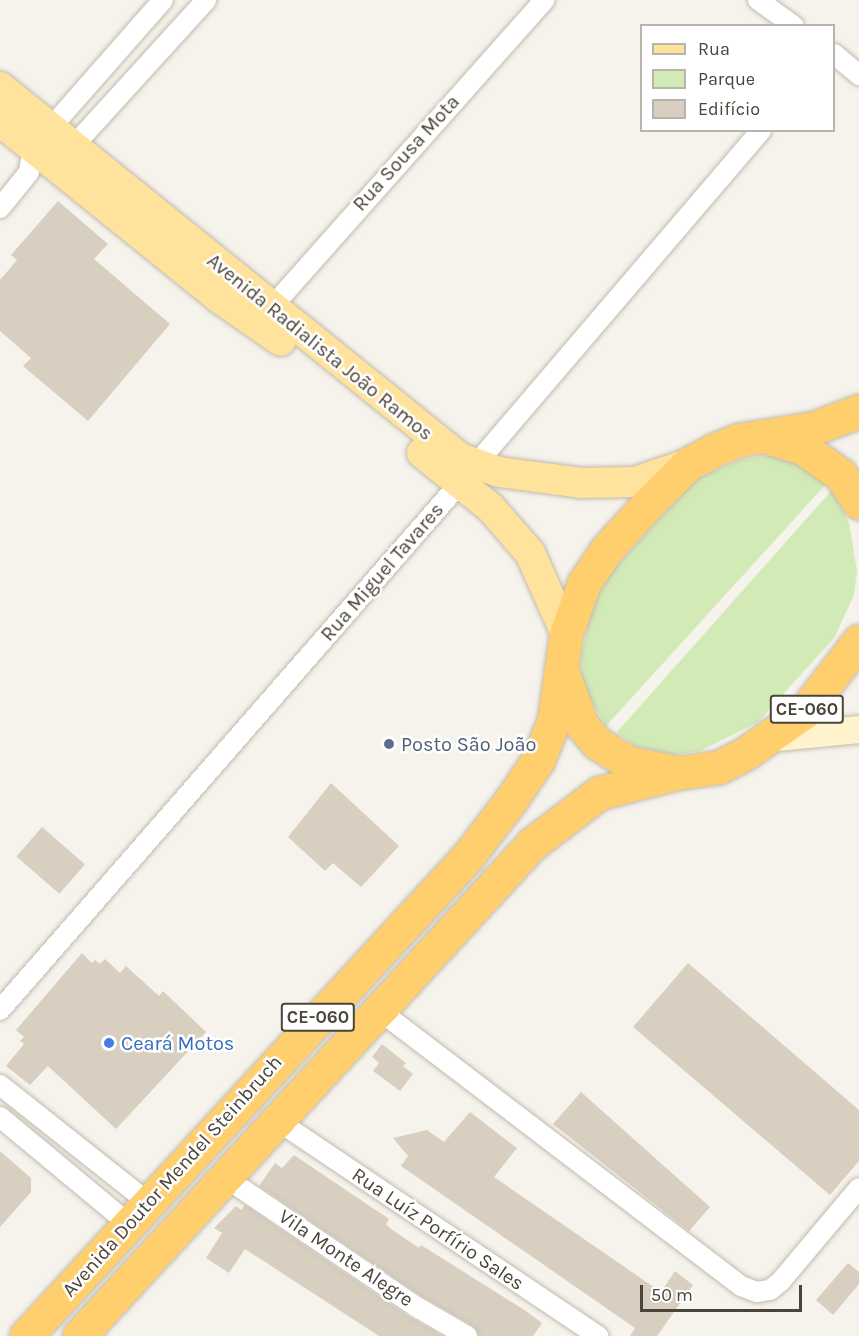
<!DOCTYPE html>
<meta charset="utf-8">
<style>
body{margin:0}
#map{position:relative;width:859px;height:1336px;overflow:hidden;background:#f6f3ec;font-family:Karla,sans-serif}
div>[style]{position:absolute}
.green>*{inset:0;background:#d2eab5}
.building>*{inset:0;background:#d8cfc1;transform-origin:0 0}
.roads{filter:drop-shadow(0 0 2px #c2bbae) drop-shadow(0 0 2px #c2bbae)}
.street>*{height:20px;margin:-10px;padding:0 10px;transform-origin:10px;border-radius:10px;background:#fff}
.secondary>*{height:27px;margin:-13.5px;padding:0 13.5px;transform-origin:13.5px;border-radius:13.5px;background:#fff3cd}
.primary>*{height:30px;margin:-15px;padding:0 15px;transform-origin:15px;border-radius:15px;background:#ffe39c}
.highway>*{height:33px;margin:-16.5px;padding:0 16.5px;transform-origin:16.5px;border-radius:16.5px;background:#ffcf6e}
.dots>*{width:16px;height:16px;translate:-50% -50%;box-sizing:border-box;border:3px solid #fff;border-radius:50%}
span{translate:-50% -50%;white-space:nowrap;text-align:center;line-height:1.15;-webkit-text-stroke:5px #fff;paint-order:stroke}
.shield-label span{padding:2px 4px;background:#fff;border:2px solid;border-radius:4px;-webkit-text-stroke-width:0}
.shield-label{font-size:18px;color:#4b4439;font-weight:700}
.street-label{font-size:20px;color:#4b4439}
.service-label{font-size:20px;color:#4e5e75}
.left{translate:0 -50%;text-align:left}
.shop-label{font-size:20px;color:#366cbe}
.legend{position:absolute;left:640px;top:24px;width:195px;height:108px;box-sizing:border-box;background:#fff;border:2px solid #b7b4b0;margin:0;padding:8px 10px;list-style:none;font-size:18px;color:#4b4439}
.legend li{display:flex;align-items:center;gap:12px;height:30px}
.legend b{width:30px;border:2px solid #b7b4b0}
.scale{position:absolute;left:640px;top:1285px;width:162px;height:27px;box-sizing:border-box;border:3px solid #4b4439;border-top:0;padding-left:8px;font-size:18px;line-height:21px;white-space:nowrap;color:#4b4439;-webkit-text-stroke:4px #fff;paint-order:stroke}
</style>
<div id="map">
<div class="green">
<i style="clip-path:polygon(772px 455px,794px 461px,827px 483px,606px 726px,583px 686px,581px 659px,595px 590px,697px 478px,743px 459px)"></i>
<i style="clip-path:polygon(832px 490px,849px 523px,857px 571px,854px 595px,834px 638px,758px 722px,700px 751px,672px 755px,635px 746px,617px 732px)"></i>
</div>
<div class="building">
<i style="clip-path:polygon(58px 201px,108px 244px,94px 259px,170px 324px,88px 421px,23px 366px,31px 358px,0 331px,0 280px,17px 260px,11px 255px)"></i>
<i style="clip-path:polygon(331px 783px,399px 846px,361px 887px,333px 863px,325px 871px,288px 837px)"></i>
<i style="left:42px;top:827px;width:57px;height:39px;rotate:41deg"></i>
<i style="clip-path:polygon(82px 953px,92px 963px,95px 960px,100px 964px,105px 959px,120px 973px,126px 966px,159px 996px,163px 991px,206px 1032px,116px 1129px,48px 1066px,30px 1085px,6px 1066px,24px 1044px,20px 1041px,24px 1037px,16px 1030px)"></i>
<i style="clip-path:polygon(688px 963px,859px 1110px,859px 1161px,830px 1195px,633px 1027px)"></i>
<i style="clip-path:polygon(382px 1044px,406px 1063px,403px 1066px,413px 1074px,400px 1091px,373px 1071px,379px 1063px,372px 1057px)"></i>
<i style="clip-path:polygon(581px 1092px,710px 1207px,689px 1231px,553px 1124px)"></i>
<i style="clip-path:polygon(470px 1112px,517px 1148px,494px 1177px,661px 1292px,675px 1271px,693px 1285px,657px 1336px,630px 1336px,635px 1328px,401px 1166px,408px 1156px,393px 1138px,427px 1130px,444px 1142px)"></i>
<i style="clip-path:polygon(0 1151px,31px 1178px,31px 1192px,0 1227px)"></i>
<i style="clip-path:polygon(294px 1155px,389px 1219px,386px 1224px,391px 1229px,419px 1248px,421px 1245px,526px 1311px,542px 1323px,533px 1336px,479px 1336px,473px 1326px,421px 1296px,259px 1186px,275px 1163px,282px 1168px)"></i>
<i style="clip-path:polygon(245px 1205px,408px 1316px,443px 1336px,379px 1336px,245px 1249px,229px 1273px,206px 1258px,222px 1233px,214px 1228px,236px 1206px,241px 1210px)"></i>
<i style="clip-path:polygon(848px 1263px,859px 1272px,859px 1284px,833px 1315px,816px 1300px)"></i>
</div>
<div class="roads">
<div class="street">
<i style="left:758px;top:0;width:44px;rotate:35.8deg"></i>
<i style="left:834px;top:54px;width:33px;rotate:40deg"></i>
<i style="left:67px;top:153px;width:207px;rotate:-47.7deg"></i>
<i style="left:0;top:208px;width:46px;rotate:-51.1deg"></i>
<i style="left:29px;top:172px;width:24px;rotate:-81deg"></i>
<i style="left:33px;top:148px;width:197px;rotate:-48.7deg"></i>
<i style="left:271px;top:308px;width:412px;rotate:-48.4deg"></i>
<i style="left:0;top:1010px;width:700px;rotate:-48.88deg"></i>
<i style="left:460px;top:483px;width:464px;rotate:-49.5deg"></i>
<i style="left:380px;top:1011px;width:454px;rotate:37.3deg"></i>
<i style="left:741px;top:1286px;width:17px;rotate:21deg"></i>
<i style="left:757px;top:1292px;width:13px;rotate:-9deg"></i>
<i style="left:770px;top:1290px;width:14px;rotate:-39deg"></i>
<i style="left:781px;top:1281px;width:121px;rotate:-50deg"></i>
<i style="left:0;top:1085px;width:190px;rotate:38.4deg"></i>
<i style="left:0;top:1117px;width:169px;rotate:39.7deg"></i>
<i style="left:278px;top:1121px;width:386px;rotate:33.9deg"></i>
<i style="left:226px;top:1178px;width:228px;rotate:34.1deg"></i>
<i style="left:415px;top:1306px;width:60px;rotate:30deg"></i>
</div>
<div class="secondary">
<i style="left:766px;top:738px;width:93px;rotate:-5.5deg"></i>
</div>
<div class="primary">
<i style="left:0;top:87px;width:591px;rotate:38.89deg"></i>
<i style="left:460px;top:458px;width:41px;rotate:19.7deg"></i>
<i style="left:499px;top:472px;width:83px;rotate:7.6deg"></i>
<i style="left:581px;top:483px;width:54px;rotate:-1.1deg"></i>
<i style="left:635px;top:482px;width:56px;rotate:-18.8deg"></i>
<i style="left:0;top:121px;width:282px;rotate:38.9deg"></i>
<i style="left:219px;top:298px;width:75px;rotate:34.7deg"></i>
<i style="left:422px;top:453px;width:87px;rotate:38.5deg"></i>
<i style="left:490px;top:507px;width:61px;rotate:49deg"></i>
<i style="left:530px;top:553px;width:89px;rotate:66deg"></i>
</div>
<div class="highway">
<i style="left:770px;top:438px;width:34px;rotate:17deg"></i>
<i style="left:803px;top:448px;width:47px;rotate:35.4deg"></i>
<i style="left:841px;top:475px;width:33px;rotate:57deg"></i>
<i style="left:563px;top:674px;width:54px;rotate:69.6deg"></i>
<i style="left:582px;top:725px;width:23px;rotate:50deg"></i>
<i style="left:597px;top:743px;width:38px;rotate:32deg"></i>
<i style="left:629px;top:763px;width:42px;rotate:11deg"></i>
<i style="left:26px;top:1336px;width:654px;rotate:-47.35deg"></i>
<i style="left:469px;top:855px;width:69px;rotate:-52.6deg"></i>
<i style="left:511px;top:800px;width:48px;rotate:-56deg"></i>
<i style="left:538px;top:760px;width:43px;rotate:-68.2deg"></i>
<i style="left:554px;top:720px;width:87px;rotate:-82.1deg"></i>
<i style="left:566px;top:634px;width:54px;rotate:-70.6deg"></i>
<i style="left:584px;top:583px;width:41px;rotate:-55.9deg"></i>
<i style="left:607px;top:549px;width:62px;rotate:-47.6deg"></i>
<i style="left:649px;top:503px;width:55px;rotate:-45deg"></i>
<i style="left:688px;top:464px;width:30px;rotate:-28deg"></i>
<i style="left:714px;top:450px;width:27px;rotate:-22deg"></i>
<i style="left:739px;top:440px;width:76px;rotate:-9.1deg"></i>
<i style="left:814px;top:428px;width:48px;rotate:-20.7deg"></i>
<i style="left:79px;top:1336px;width:669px;rotate:-47.36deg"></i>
<i style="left:532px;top:844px;width:84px;rotate:-37.3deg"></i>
<i style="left:599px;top:793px;width:81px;rotate:-14.4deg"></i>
<i style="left:677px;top:773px;width:42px;rotate:-8.1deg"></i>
<i style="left:719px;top:767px;width:30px;rotate:-27deg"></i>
<i style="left:746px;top:753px;width:71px;rotate:-35.3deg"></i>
<i style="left:804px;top:712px;width:90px;rotate:-52.2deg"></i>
</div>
</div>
<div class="dots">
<i style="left:389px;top:744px;background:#5c6f8a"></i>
<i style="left:109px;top:1043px;background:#3f7fe0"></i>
</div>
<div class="shield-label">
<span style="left:807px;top:709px">CE-060</span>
<span style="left:318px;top:1017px">CE-060</span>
</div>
<div class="street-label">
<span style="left:406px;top:153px;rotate:-48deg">Rua Sousa Mota</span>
<span style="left:320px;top:347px;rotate:39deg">Avenida Radialista João Ramos</span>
<span style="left:382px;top:572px;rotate:-49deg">Rua Miguel Tavares</span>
<span style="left:172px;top:1176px;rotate:-48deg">Avenida Doutor Mendel Steinbruch</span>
<span style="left:438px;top:1229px;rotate:34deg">Rua Luíz Porfírio Sales</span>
<span style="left:346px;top:1258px;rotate:34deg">Vila Monte Alegre</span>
</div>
<div class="service-label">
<span class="left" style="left:401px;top:744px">Posto São João</span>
</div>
<div class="shop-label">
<span class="left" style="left:121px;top:1043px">Ceará Motos</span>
</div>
<ul class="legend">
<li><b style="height:8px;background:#ffe39c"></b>Rua</li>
<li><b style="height:16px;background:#d2eab5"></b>Parque</li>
<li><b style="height:16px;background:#d8cfc1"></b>Edifício</li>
</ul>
<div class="scale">50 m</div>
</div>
